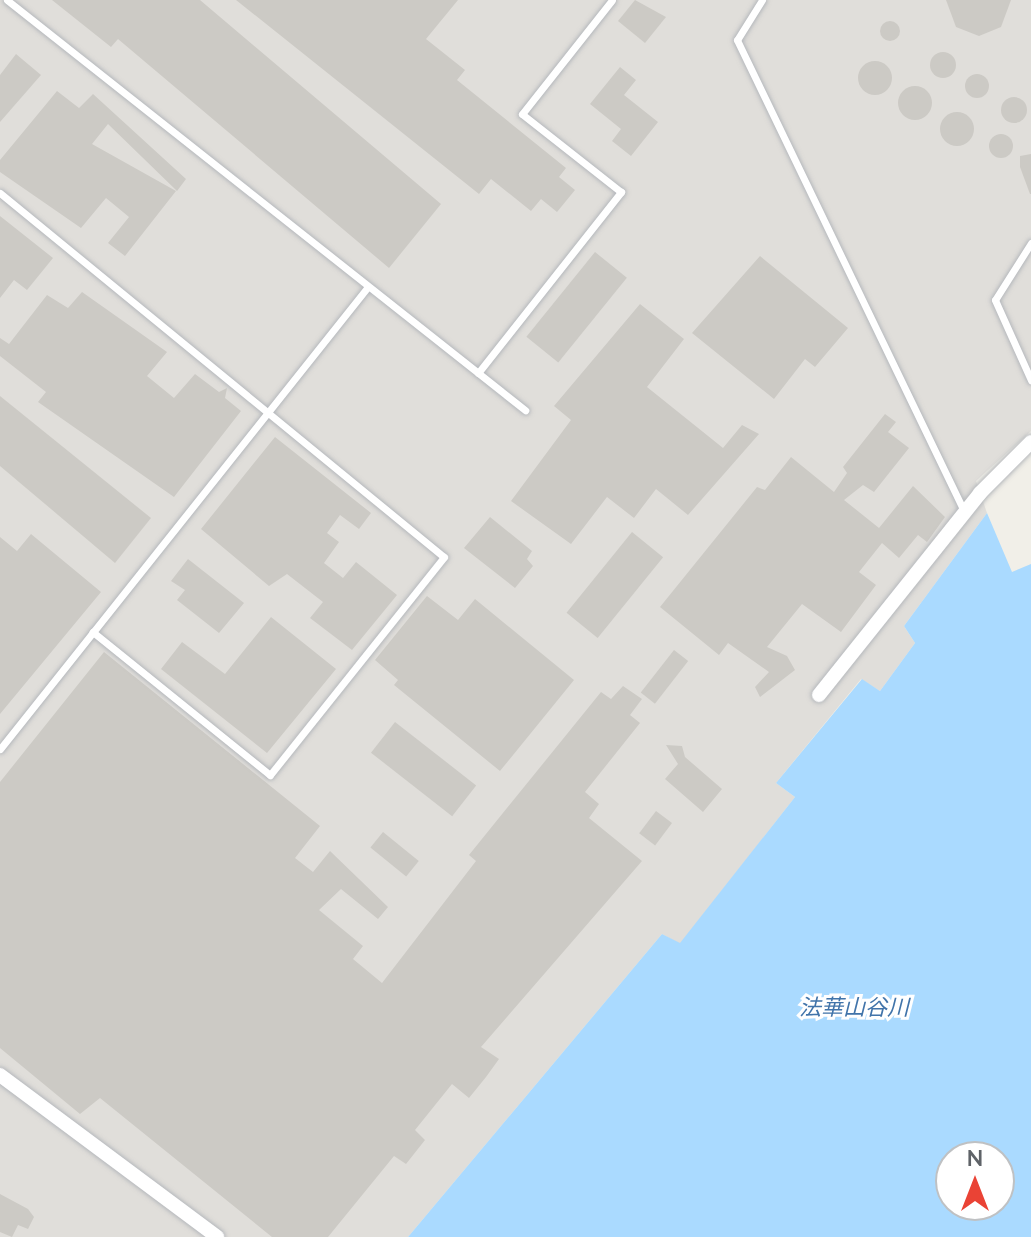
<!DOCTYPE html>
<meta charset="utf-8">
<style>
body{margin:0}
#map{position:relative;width:1031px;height:1237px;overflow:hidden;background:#f1efe8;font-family:"Nunito Sans","Noto Sans JP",sans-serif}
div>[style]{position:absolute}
.industrial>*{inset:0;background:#e0deda}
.water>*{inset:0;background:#aadaff}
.building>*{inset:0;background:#cccac5;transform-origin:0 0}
.round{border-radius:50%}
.roads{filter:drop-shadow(0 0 2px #b5b8bc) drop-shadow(0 0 2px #b5b8bc)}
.lane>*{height:7px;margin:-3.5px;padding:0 3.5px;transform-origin:3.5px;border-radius:3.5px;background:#fff}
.street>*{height:14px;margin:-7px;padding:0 7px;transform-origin:7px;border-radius:7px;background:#fff}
span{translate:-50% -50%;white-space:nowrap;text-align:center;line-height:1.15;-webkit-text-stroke:6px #fff;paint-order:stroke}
.water-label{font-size:22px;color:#4174aa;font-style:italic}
.north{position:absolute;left:935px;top:1141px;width:80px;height:80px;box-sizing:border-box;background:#fff;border:2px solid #bfc1c3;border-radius:50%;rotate:0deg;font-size:22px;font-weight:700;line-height:32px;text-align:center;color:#5f6368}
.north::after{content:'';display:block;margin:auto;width:28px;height:36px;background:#ea4335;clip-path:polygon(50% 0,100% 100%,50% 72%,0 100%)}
</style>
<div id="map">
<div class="industrial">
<i style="clip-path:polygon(0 0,1031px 0,1031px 431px,976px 481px,987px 513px,904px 626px,915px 643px,880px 691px,861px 679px,776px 783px,795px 797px,680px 944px,662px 934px,408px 1237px,0 1237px)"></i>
</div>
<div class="water">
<i style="clip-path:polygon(evenodd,987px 513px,1012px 572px,1031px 564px,1031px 1237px,408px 1237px,662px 934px,680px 943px,795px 797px,776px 783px,862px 679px,880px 691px,915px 643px,904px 626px,987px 513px,999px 1157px,999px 1205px,951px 1205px,951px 1157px,999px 1157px)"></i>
</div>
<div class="building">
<i style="clip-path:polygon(52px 0,200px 0,441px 204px,389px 268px,118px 39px,111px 47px)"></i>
<i style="clip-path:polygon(236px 0,458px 0,426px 39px,465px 70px,457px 80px,566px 168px,559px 177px,575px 190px,557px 212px,541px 199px,531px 211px,491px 179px,479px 194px)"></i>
<i style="clip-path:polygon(635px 0,666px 17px,645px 43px,618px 21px)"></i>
<i style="clip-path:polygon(946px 0,1011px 0,1001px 27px,979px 36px,956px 27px)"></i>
<i class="round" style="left:880px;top:21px;width:20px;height:20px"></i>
<i class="round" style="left:930px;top:52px;width:26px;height:26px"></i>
<i style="clip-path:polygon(16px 54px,41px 75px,0 122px,0 75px)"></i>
<i class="round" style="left:858px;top:61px;width:34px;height:34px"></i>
<i style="clip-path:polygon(620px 67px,636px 80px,624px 95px,658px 122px,631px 156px,612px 141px,621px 129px,590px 104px)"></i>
<i class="round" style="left:965px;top:74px;width:24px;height:24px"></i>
<i class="round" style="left:898px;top:86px;width:34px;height:34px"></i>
<i style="clip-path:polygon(57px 91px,79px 108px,93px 94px,186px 179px,177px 191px,108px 124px,92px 144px,176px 191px,125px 256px,108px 243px,129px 217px,106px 198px,81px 228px,0 172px,0 160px)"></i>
<i class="round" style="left:1001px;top:97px;width:26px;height:26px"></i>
<i class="round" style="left:940px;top:112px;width:34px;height:34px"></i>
<i class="round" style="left:989px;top:134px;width:24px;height:24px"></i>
<i style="clip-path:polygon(1031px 154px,1031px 194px,1030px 194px,1020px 167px,1020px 156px)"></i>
<i style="clip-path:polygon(0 216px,53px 258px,27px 290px,14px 280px,0 298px)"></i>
<i style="left:595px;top:252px;width:41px;height:109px;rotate:39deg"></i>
<i style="clip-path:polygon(760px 256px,848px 328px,815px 367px,805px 359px,774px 399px,692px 333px)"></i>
<i style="clip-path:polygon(82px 292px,167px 352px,147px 376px,174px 398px,195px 374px,219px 392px,227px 388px,225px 398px,241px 411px,174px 497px,38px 402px,46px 392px,0 356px,0 338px,9px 344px,47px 295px,68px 308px)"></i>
<i style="clip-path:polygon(640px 304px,684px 339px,647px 387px,723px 448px,742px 425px,759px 434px,688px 515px,656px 489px,634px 518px,607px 497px,571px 544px,511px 501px,571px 420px,554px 406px)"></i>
<i style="clip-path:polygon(0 396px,151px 518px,115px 563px,0 466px)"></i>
<i style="clip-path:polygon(885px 414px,896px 422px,888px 432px,909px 448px,874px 492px,863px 485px,844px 500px,879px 528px,913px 486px,945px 517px,927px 542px,918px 535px,899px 558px,882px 543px,859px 572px,876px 585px,841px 632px,802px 604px,767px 647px,787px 656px,795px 670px,760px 697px,755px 687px,769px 672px,728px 643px,719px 655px,660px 607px,757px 487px,765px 490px,791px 457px,834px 492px,847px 473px,843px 467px)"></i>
<i style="clip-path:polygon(275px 437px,371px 513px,359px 529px,340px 515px,327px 533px,339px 542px,324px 563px,343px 578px,356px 562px,397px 595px,352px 650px,310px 618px,323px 602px,287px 574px,269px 586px,201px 529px)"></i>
<i style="clip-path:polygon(490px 517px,532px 551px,527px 559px,533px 566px,515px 588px,464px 548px)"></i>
<i style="left:632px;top:532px;width:40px;height:104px;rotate:39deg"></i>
<i style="clip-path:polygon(31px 534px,101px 592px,0 714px,0 537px,17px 551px)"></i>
<i style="clip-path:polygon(188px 559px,244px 603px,219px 633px,177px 600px,185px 590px,171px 581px)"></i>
<i style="clip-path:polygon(427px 596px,458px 620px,475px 599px,574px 680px,500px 771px,394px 685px,398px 680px,375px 660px)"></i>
<i style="clip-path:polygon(271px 617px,336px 669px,267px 753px,161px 669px,182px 642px,225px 674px)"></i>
<i style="left:674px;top:650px;width:18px;height:54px;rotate:38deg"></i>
<i style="clip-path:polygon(104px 652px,320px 826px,295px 858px,313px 872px,330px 851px,388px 907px,378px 919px,341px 889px,319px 910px,363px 946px,353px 959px,382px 983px,476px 861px,469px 855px,601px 692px,611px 699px,623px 686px,642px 699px,630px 715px,640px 723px,585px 792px,599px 804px,589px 818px,642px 861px,481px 1047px,499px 1059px,486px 1077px,469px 1098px,452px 1084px,415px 1130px,425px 1140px,406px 1164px,394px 1156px,328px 1237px,272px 1237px,100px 1098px,80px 1114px,0 1048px,0 782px)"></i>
<i style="left:395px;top:722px;width:103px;height:39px;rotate:38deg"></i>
<i style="clip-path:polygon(666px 745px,682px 746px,685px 757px,722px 789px,703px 812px,665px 779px,678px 764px)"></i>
<i style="left:656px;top:811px;width:20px;height:28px;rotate:37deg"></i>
<i style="left:383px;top:832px;width:46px;height:20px;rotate:39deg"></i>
<i style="clip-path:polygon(0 1194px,28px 1209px,34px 1217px,28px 1229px,18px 1225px,12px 1237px,0 1232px)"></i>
</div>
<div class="roads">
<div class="lane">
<i style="left:7px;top:0;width:661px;rotate:38.36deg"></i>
<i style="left:762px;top:0;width:47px;rotate:122deg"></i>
<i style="left:737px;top:40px;width:523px;rotate:64.27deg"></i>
<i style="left:0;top:193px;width:574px;rotate:39.35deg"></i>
<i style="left:444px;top:557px;width:279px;rotate:128.6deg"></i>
<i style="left:270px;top:775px;width:228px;rotate:-141.1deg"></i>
<i style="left:1031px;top:243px;width:67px;rotate:122.3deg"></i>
<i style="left:995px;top:300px;width:88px;rotate:65.8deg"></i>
<i style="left:478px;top:373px;width:231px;rotate:-51.7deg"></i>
<i style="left:621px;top:192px;width:126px;rotate:-141.8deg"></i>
<i style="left:522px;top:114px;width:145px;rotate:-51.7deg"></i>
<i style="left:0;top:749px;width:589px;rotate:-51.48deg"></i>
</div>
<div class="street">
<i style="left:819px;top:695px;width:258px;rotate:-51.4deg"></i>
<i style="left:980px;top:493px;width:72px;rotate:-45deg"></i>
<i style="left:0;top:1075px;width:271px;rotate:36.7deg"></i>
</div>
</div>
<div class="water-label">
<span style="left:854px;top:1009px">法華山谷川</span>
</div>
<div class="north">N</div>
</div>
